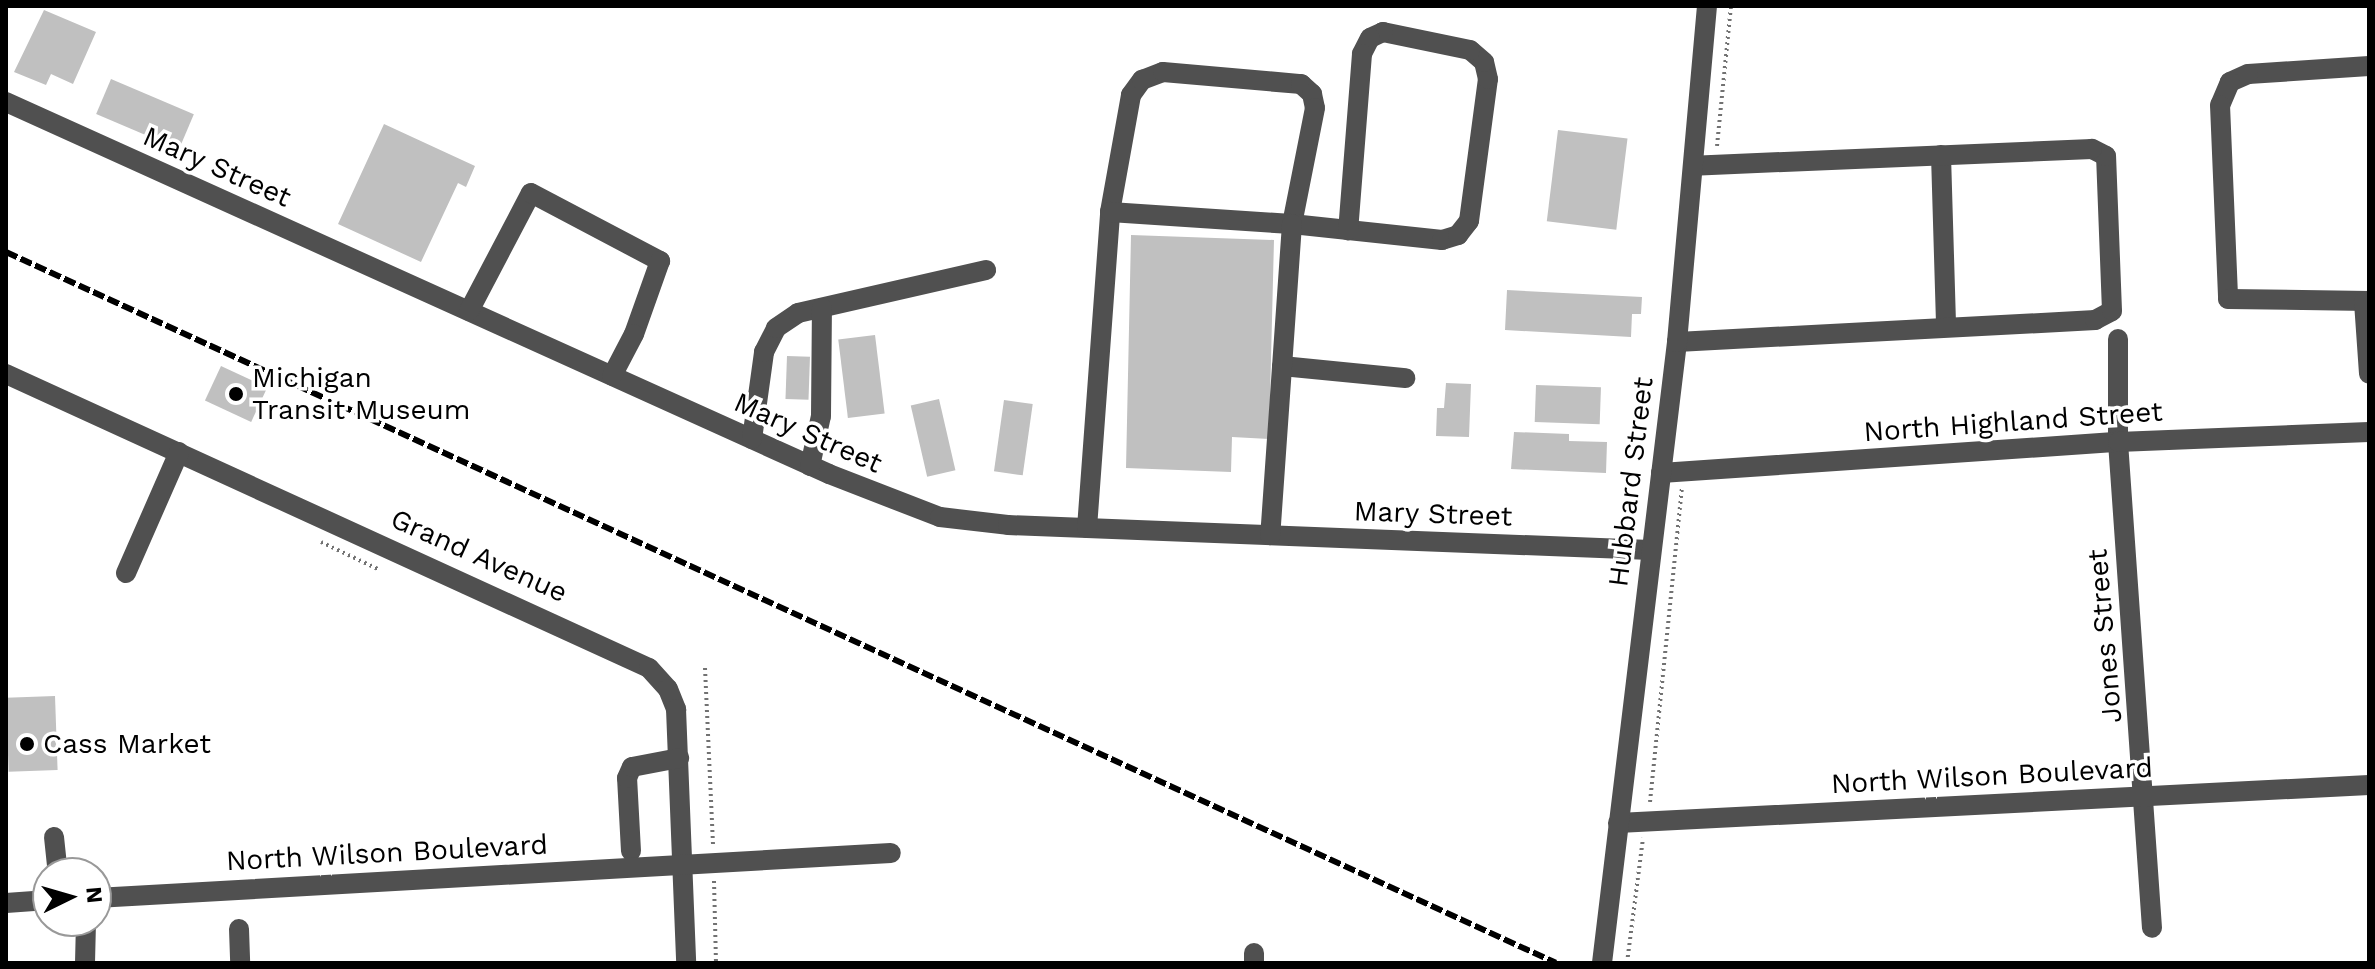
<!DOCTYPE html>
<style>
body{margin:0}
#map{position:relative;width:2375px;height:969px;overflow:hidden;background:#fff;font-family:"Work Sans",sans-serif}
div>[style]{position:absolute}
.building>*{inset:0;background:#c0c0c0;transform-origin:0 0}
.path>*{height:4px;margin-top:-2px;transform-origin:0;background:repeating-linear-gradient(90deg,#727272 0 2px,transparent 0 6px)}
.minor>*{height:20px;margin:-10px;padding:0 10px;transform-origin:10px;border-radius:10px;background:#505050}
.rail>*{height:6px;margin-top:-3px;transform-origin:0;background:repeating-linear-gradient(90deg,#000 0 12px,transparent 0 16px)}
.dots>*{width:22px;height:22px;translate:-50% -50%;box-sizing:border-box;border:4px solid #fff;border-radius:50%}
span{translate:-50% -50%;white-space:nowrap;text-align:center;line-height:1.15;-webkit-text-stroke:7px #fff;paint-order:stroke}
.street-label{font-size:28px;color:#000}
.poi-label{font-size:28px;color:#000}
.left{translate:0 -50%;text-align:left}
.frame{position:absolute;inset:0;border:8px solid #000;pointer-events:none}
.north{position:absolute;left:32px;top:857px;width:80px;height:80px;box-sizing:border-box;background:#fff;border:2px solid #999;border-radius:50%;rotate:85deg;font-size:22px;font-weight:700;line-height:32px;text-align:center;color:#000}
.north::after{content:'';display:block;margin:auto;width:28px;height:36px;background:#000;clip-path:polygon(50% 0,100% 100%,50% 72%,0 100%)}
</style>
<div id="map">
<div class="building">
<i style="clip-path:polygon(44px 10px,96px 32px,73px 84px,51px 74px,46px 85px,14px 72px)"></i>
<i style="left:111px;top:79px;width:90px;height:38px;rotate:23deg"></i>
<i style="clip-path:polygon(384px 124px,475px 166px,466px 187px,458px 183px,421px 262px,338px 224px)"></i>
<i style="left:1558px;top:130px;width:70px;height:92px;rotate:7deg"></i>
<i style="clip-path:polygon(1131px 235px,1274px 240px,1269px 439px,1232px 437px,1231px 472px,1126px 468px)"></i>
<i style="clip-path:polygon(1507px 290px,1642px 297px,1641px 314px,1632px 314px,1631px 337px,1505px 330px)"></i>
<i style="left:875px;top:335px;width:79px;height:37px;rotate:83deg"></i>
<i style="left:787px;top:356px;width:23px;height:43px;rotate:2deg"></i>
<i style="left:221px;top:366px;width:51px;height:38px;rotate:25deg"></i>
<i style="clip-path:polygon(1446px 383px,1471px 384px,1469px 437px,1436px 436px,1437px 408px,1444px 408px)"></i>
<i style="left:1536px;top:385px;width:65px;height:37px;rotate:2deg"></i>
<i style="left:939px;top:399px;width:73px;height:29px;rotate:77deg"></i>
<i style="left:1004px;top:400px;width:29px;height:72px;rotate:8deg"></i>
<i style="clip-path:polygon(1514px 432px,1569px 434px,1569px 441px,1607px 442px,1606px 473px,1511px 469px)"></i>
<i style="left:55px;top:696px;width:74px;height:49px;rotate:88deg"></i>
</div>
<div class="path">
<i style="left:1717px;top:146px;width:141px;rotate:-84.3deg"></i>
<i style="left:321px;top:542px;width:65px;rotate:25.4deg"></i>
<i style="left:705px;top:668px;width:177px;rotate:87.4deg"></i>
<i style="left:1650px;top:802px;width:315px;rotate:-84.2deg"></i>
<i style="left:714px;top:881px;width:82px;rotate:88.6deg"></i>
<i style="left:1627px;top:963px;width:126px;rotate:-82.7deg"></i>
</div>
<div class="minor">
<i style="left:2369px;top:66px;width:121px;rotate:176.2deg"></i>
<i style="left:2248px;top:74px;width:20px;rotate:156deg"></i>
<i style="left:2230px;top:82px;width:25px;rotate:113deg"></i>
<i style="left:2220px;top:105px;width:194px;rotate:87.6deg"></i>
<i style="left:2228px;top:299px;width:141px;rotate:0.8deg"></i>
<i style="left:6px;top:102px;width:903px;rotate:24.32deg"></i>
<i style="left:829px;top:474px;width:119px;rotate:21.2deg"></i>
<i style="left:940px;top:517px;width:68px;rotate:6.7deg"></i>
<i style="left:1008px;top:525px;width:643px;rotate:2.23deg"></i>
<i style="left:1941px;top:155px;width:172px;rotate:88.3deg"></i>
<i style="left:1110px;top:212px;width:119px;rotate:-79.8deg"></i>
<i style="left:1131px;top:95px;width:19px;rotate:-54deg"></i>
<i style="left:1142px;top:80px;width:22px;rotate:-21deg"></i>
<i style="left:1163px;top:72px;width:139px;rotate:5deg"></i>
<i style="left:1301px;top:84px;width:15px;rotate:42deg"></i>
<i style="left:1312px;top:94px;width:14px;rotate:78deg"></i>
<i style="left:1315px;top:108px;width:118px;rotate:101.2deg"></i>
<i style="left:1292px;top:224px;width:151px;rotate:6.1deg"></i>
<i style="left:1442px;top:240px;width:17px;rotate:-17deg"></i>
<i style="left:1458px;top:235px;width:18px;rotate:-52deg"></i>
<i style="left:1469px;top:221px;width:143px;rotate:-82.4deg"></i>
<i style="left:1488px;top:79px;width:17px;rotate:-103deg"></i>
<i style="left:1484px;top:62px;width:18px;rotate:-139deg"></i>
<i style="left:1470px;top:50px;width:89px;rotate:-168.3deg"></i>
<i style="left:1383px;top:32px;width:14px;rotate:155deg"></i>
<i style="left:1370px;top:38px;width:18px;rotate:117deg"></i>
<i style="left:1362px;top:54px;width:177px;rotate:94.5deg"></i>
<i style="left:2364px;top:302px;width:72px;rotate:86deg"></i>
<i style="left:469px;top:311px;width:133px;rotate:-62.3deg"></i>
<i style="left:531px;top:193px;width:146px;rotate:27.8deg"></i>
<i style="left:660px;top:261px;width:77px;rotate:109.6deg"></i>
<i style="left:634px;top:334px;width:47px;rotate:117.6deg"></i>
<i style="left:2118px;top:339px;width:103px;rotate:90deg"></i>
<i style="left:2118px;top:442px;width:487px;rotate:86deg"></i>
<i style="left:1677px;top:342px;width:419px;rotate:-3deg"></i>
<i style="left:2095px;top:320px;width:19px;rotate:-28deg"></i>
<i style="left:2112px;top:311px;width:155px;rotate:-92.2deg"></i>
<i style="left:2106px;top:156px;width:16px;rotate:-153deg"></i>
<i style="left:2092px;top:149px;width:398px;rotate:177.6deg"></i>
<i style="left:1282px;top:366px;width:124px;rotate:5.6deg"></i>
<i style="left:6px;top:374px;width:707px;rotate:24.57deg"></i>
<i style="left:649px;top:668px;width:28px;rotate:48deg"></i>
<i style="left:668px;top:689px;width:22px;rotate:68deg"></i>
<i style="left:676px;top:709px;width:254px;rotate:87.7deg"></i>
<i style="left:752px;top:439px;width:88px;rotate:-82.1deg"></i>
<i style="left:764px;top:352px;width:27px;rotate:-63deg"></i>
<i style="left:776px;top:328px;width:27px;rotate:-34deg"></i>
<i style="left:798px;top:313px;width:193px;rotate:-12.9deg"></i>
<i style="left:810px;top:466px;width:51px;rotate:-77.6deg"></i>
<i style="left:821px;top:416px;width:108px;rotate:-89.5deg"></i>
<i style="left:1661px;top:473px;width:458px;rotate:-3.9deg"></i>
<i style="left:2118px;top:442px;width:251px;rotate:-2.3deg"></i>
<i style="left:1087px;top:528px;width:317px;rotate:-85.8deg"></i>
<i style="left:1110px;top:212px;width:182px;rotate:3.8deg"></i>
<i style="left:1292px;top:224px;width:312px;rotate:94deg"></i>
<i style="left:126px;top:573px;width:132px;rotate:-66.3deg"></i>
<i style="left:1618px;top:823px;width:752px;rotate:-2.9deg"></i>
<i style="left:54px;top:837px;width:36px;rotate:84deg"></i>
<i style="left:631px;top:851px;width:73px;rotate:-93.1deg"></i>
<i style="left:627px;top:778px;width:12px;rotate:-66deg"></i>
<i style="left:632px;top:767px;width:48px;rotate:-10.8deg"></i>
<i style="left:96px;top:898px;width:796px;rotate:-3.24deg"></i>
<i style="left:6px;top:903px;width:42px;rotate:-4.1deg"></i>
<i style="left:239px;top:929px;width:34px;rotate:88deg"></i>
<i style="left:1254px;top:953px;width:10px;rotate:90deg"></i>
<i style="left:85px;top:963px;width:42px;rotate:-88.6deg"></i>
<i style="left:1602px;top:963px;width:626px;rotate:-83.11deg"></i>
<i style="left:1677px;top:342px;width:337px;rotate:-84.9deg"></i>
</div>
<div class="rail">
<i style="left:6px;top:252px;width:1705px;rotate:24.64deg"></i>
</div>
<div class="dots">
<i style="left:236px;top:394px;background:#000"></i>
<i style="left:27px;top:744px;background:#000"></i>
</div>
<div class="street-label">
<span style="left:217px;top:167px;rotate:24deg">Mary Street</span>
<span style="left:2013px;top:422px;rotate:-4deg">North Highland Street</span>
<span style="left:808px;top:433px;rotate:24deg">Mary Street</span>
<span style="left:1631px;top:482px;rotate:-83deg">Hubbard Street</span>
<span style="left:1433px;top:514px;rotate:2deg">Mary Street</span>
<span style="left:479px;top:556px;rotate:24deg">Grand Avenue</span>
<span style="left:2105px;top:636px;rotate:-95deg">Jones Street</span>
<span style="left:1992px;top:776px;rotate:-3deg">North Wilson Boulevard</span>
<span style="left:387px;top:853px;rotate:-3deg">North Wilson Boulevard</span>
</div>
<div class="poi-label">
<span class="left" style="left:252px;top:394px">Michigan<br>Transit Museum</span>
<span class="left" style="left:43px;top:744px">Cass Market</span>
</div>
<div class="frame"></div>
<div class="north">N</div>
</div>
